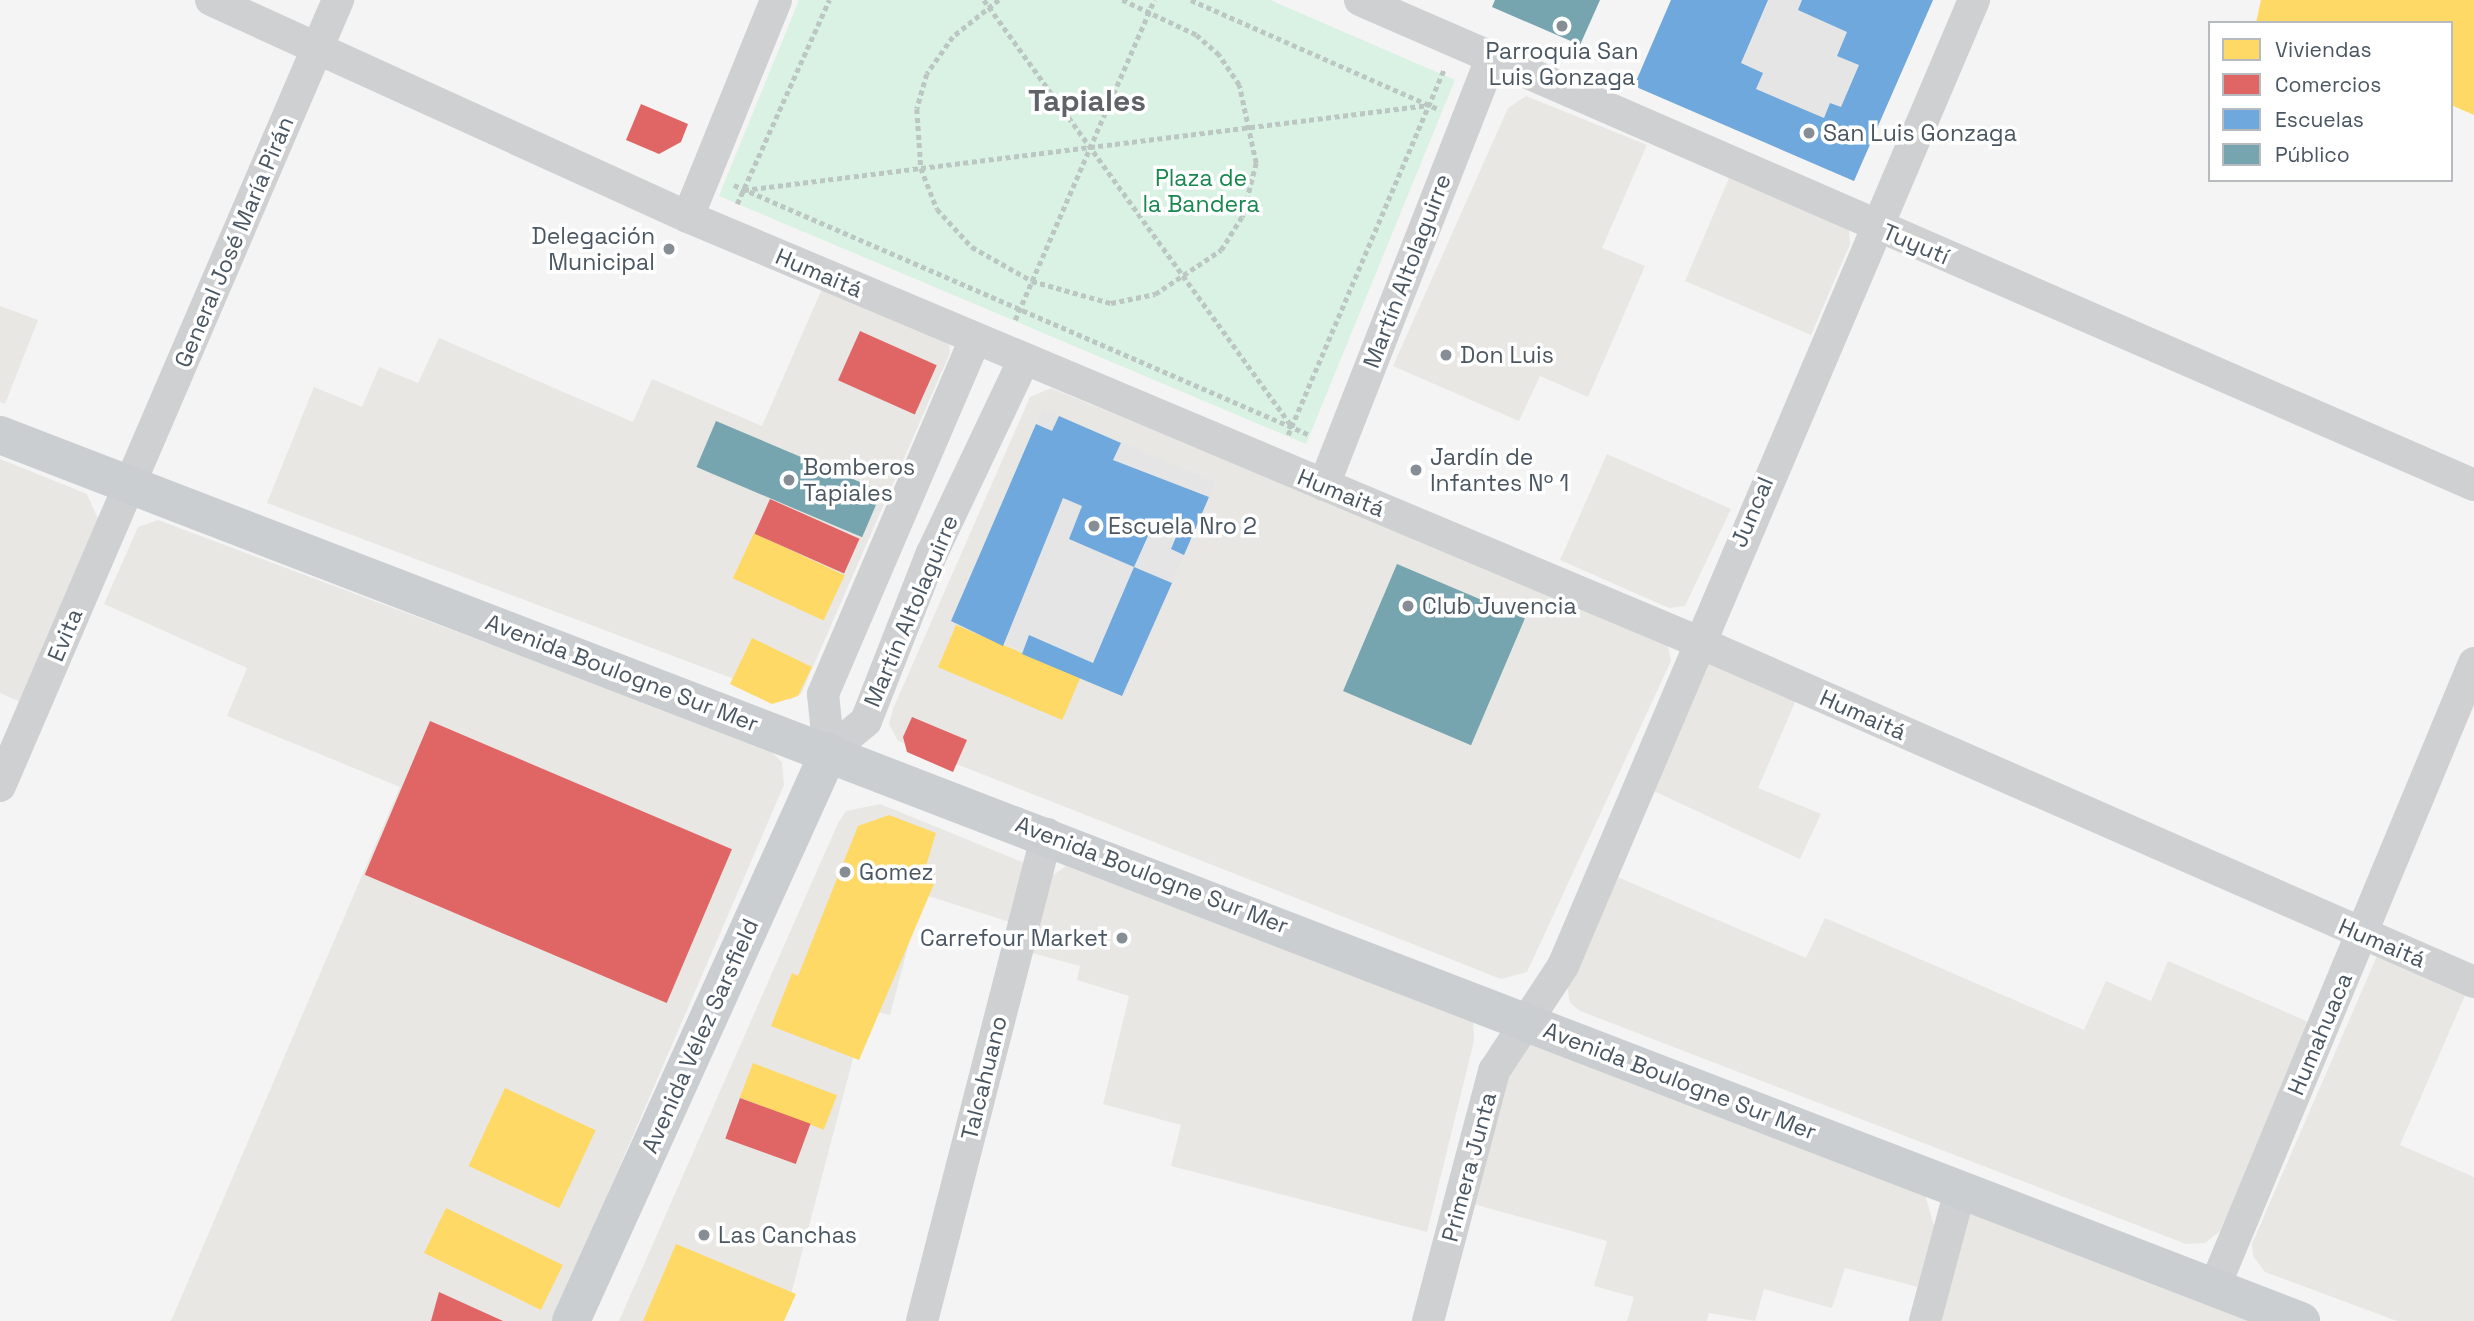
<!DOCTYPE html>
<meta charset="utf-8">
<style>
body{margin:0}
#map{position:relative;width:2474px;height:1321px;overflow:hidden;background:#f4f4f4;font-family:"Space Grotesk",sans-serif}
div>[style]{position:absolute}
.commercial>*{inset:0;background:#e8e7e3}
.education>*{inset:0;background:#e6e5e6;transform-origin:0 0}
.green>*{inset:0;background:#d9f2e3}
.homes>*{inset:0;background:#ffd966;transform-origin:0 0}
.shops>*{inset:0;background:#e06666;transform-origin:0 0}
.schools>*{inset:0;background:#6fa8dc}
.public>*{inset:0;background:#76a5af;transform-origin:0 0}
.path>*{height:4.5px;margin-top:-2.25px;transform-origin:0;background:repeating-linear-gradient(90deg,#bcc7c4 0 5px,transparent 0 8.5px)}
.minor>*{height:32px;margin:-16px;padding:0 16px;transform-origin:16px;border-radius:16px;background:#ced0d2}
.major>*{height:38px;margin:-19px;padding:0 19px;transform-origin:19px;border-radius:19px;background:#caced1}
.dots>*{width:19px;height:19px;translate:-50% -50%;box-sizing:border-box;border:4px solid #fff;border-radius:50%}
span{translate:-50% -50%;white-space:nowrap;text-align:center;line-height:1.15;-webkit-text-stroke:7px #fff;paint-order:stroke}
.poi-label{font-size:23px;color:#4a5661}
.left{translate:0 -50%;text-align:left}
.right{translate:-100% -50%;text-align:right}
.park-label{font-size:23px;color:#17864f}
.street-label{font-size:23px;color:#4a5661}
.district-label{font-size:30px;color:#5f6368;font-weight:700}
.legend{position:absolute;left:2208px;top:21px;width:245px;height:161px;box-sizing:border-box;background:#fff;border:2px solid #b7bbc0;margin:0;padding:9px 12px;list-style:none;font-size:21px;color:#4a5661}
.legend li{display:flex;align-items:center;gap:14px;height:35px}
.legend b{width:35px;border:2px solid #b7bbc0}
</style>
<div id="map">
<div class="commercial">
<i style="clip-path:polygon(1526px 96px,1647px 145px,1602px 248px,1645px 266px,1588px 397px,1540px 376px,1519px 421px,1393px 366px,1508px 108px)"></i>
<i style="clip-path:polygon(1729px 178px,1849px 229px,1850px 244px,1811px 335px,1685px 281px)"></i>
<i style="clip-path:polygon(825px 282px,949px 342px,950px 353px,801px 694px,790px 700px,267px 503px,314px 387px,362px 407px,379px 367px,418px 383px,439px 338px,633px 422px,652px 379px,762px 426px)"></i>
<i style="clip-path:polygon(0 306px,38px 320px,5px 404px,0 402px)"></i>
<i style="clip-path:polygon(1051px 388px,1667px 641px,1671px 661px,1527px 972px,1501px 979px,898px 741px,889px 724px,893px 709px,1030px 397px)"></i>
<i style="clip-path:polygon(1607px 454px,1731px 509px,1685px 606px,1669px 608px,1560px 560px)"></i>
<i style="clip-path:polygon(0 459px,87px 494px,98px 519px,25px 704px,0 693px)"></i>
<i style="clip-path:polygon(158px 520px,767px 748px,782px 762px,784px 785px,553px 1321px,171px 1321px,400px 787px,227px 716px,247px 668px,104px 604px,138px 527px)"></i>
<i style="clip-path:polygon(1708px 662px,1799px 693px,1758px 788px,1821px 814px,1800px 859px,1647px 788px)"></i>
<i style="clip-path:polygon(880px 804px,1027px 864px,1016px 924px,922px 894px,890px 1015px,866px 1009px,784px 1321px,619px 1321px,838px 823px,846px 811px)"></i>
<i style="clip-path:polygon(1066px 866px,1473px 1017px,1474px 1041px,1427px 1232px,1171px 1166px,1181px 1125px,1103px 1104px,1129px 996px,1077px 980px,1080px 966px,1032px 953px,1052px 876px)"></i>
<i style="clip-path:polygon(1613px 875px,1806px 958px,1825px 918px,2084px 1030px,2106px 981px,2151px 1001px,2168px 961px,2311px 1023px,2220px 1231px,2205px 1243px,2186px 1244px,1580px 1011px,1570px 1003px,1566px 981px)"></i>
<i style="clip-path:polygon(2377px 956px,2470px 984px,2400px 1145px,2474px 1177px,2474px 1321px,2397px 1321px,2265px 1272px,2253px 1256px,2252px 1244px)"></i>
<i style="clip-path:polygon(1530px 1042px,1924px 1191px,1935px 1229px,1918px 1287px,1845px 1268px,1832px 1308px,1764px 1289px,1755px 1321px,1709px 1313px,1707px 1321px,1627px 1321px,1634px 1297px,1594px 1286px,1607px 1241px,1466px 1202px,1499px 1075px)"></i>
<i style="clip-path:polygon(1976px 1210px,2279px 1321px,1938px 1321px,1969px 1215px)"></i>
</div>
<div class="education">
<i style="clip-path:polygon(1671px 0,1933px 0,1854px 181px,1634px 86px)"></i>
<i style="left:1043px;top:409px;width:187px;height:231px;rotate:23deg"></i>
</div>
<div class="green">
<i style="clip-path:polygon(799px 0,1270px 0,1455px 80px,1306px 444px,719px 196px)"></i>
</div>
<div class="homes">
<i style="clip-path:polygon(2261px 0,2474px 0,2474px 115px,2451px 105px,2451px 23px,2256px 23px)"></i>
<i style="left:754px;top:533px;width:100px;height:50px;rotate:25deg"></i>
<i style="left:956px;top:625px;width:135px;height:46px;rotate:23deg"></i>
<i style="clip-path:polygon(752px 638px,812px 667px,798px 696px,772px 704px,730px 684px)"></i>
<i style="clip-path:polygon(889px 815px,936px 833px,922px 879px,934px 884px,859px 1060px,771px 1026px,792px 973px,798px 976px,858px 826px)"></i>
<i style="left:753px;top:1063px;width:90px;height:37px;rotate:21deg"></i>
<i style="left:505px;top:1088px;width:100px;height:86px;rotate:25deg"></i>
<i style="left:446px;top:1208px;width:130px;height:50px;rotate:26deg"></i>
<i style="clip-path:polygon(676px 1244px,796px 1294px,784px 1321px,643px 1321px)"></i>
</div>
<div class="shops">
<i style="clip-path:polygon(641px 104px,688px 124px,681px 142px,659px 154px,626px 140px)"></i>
<i style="left:860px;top:331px;width:84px;height:54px;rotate:24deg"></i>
<i style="left:770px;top:499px;width:98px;height:38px;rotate:24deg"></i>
<i style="clip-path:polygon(912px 717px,967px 740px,953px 772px,907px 752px,903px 737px)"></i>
<i style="left:430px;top:721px;width:328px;height:167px;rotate:23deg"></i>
<i style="left:740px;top:1098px;width:75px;height:43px;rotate:20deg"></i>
<i style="clip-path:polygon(439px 1292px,503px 1321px,431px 1321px)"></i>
</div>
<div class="schools">
<i style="clip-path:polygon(1671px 0,1768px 0,1741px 63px,1763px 73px,1756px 89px,1824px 118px,1830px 103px,1841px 107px,1859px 65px,1837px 56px,1847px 32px,1798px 10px,1802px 0,1933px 0,1854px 181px,1634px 86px)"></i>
<i style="clip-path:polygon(1059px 416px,1121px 443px,1113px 460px,1209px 497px,1184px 555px,1171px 549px,1176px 537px,1152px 527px,1134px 567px,1069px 539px,1082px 506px,1063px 498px,1003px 646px,951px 621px,1036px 424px,1052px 431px)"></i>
<i style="clip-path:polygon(1134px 567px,1172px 583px,1122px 696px,1022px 654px,1029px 635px,1093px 663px)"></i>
</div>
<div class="public">
<i style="clip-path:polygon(1495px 0,1600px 0,1580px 45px,1492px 7px)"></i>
<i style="left:716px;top:421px;width:180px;height:50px;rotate:23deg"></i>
<i style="left:1397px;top:564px;width:139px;height:138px;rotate:23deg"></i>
</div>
<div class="path">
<i style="left:984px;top:0;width:524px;rotate:54.16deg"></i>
<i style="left:999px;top:0;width:59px;rotate:141.2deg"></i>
<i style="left:953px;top:37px;width:45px;rotate:125.1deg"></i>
<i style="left:927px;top:74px;width:36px;rotate:106deg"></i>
<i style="left:917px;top:109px;width:59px;rotate:86.1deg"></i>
<i style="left:921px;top:168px;width:44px;rotate:68.7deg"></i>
<i style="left:937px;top:209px;width:52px;rotate:47.4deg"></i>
<i style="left:972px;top:247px;width:69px;rotate:29.5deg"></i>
<i style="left:1032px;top:281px;width:82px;rotate:15.6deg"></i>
<i style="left:1111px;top:303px;width:45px;rotate:-11.6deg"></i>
<i style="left:1155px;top:294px;width:79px;rotate:-33.7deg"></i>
<i style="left:1221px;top:250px;width:39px;rotate:-58deg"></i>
<i style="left:1242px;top:217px;width:56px;rotate:-75.5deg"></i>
<i style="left:1256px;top:163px;width:80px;rotate:-102.3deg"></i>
<i style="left:1239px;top:85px;width:36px;rotate:-124deg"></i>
<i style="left:1219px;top:55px;width:30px;rotate:-139deg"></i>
<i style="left:1196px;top:35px;width:82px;rotate:-154.7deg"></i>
<i style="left:1191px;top:0;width:272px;rotate:23.8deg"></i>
<i style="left:734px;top:185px;width:628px;rotate:23.46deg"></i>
<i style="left:744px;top:190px;width:690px;rotate:-7.07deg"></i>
<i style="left:737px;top:204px;width:224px;rotate:-65.7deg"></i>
<i style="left:1015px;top:320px;width:349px;rotate:-66.5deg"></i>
<i style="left:1288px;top:435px;width:398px;rotate:-66.9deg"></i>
</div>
<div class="minor">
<i style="left:211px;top:0;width:524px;rotate:24.46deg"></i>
<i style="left:688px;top:217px;width:1094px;rotate:22.81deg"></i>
<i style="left:1696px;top:641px;width:849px;rotate:23.67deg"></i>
<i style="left:1360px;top:0;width:1215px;rotate:23.53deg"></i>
<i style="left:688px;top:217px;width:234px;rotate:-67.9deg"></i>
<i style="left:1324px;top:485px;width:458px;rotate:-68.6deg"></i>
<i style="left:829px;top:752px;width:58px;rotate:-95.9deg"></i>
<i style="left:823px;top:694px;width:385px;rotate:-66.8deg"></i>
<i style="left:829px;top:752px;width:48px;rotate:-40deg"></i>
<i style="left:866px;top:721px;width:180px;rotate:-68.6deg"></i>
<i style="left:932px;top:553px;width:215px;rotate:-64.6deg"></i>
<i style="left:0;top:786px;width:856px;rotate:-66.73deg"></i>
<i style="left:2214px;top:1288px;width:677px;rotate:-67.41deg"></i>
<i style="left:922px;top:1321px;width:503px;rotate:-75.6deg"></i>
<i style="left:1428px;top:1321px;width:259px;rotate:-75.2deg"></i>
<i style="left:1494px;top:1071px;width:126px;rotate:-56.7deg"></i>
<i style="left:1563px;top:966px;width:1050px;rotate:-66.95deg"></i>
<i style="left:1925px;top:1321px;width:136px;rotate:-75deg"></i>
</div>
<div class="major">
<i style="left:0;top:435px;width:2466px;rotate:21.06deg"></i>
<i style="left:571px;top:1321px;width:625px;rotate:-65.61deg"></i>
</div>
<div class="dots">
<i style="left:1562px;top:26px;background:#868d94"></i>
<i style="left:1809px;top:133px;background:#868d94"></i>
<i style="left:669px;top:249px;background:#868d94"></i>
<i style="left:1446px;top:355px;background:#868d94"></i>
<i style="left:1416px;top:470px;background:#868d94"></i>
<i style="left:789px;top:480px;background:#868d94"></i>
<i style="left:1094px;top:526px;background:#868d94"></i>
<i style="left:1408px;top:606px;background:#868d94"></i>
<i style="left:845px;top:872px;background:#868d94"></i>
<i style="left:1122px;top:938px;background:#868d94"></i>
<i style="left:704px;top:1235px;background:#868d94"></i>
</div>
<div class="poi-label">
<span style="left:1562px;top:64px">Parroquia San<br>Luis Gonzaga</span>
<span class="left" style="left:1823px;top:133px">San Luis Gonzaga</span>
<span class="right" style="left:655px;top:249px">Delegación<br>Municipal</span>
<span class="left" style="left:1460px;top:355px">Don Luis</span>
<span class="left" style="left:1430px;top:470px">Jardín de<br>Infantes Nº 1</span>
<span class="left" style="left:803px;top:480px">Bomberos<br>Tapiales</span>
<span class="left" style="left:1108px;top:526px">Escuela Nro 2</span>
<span class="left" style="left:1422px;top:606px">Club Juvencia</span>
<span class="left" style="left:859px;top:872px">Gomez</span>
<span class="right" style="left:1108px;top:938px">Carrefour Market</span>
<span class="left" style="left:718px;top:1235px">Las Canchas</span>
</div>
<div class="park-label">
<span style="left:1201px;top:191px">Plaza de<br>la Bandera</span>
</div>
<div class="street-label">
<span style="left:234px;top:242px;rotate:-67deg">General José María Pirán</span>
<span style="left:1916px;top:244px;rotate:23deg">Tuyutí</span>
<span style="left:1407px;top:271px;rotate:-69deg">Martín Altolaguirre</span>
<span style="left:819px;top:273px;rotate:23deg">Humaitá</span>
<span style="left:1341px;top:493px;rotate:22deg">Humaitá</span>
<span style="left:1752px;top:512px;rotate:-67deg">Juncal</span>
<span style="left:911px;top:611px;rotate:-67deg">Martín Altolaguirre</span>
<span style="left:65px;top:635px;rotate:-67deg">Evita</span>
<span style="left:622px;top:673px;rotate:21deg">Avenida Boulogne Sur Mer</span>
<span style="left:1863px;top:715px;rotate:24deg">Humaitá</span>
<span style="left:1152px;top:875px;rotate:21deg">Avenida Boulogne Sur Mer</span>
<span style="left:2382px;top:943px;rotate:23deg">Humaitá</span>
<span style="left:2320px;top:1034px;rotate:-67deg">Humahuaca</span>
<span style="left:700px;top:1036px;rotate:-66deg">Avenida Vélez Sarsfield</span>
<span style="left:984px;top:1078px;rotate:-76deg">Talcahuano</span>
<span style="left:1680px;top:1081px;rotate:21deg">Avenida Boulogne Sur Mer</span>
<span style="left:1469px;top:1167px;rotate:-75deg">Primera Junta</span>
</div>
<div class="district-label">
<span style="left:1087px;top:101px">Tapiales</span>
</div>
<ul class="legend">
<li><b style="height:19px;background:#ffd966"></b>Viviendas</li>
<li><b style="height:19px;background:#e06666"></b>Comercios</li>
<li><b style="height:19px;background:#6fa8dc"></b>Escuelas</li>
<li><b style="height:19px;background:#76a5af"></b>Público</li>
</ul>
</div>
